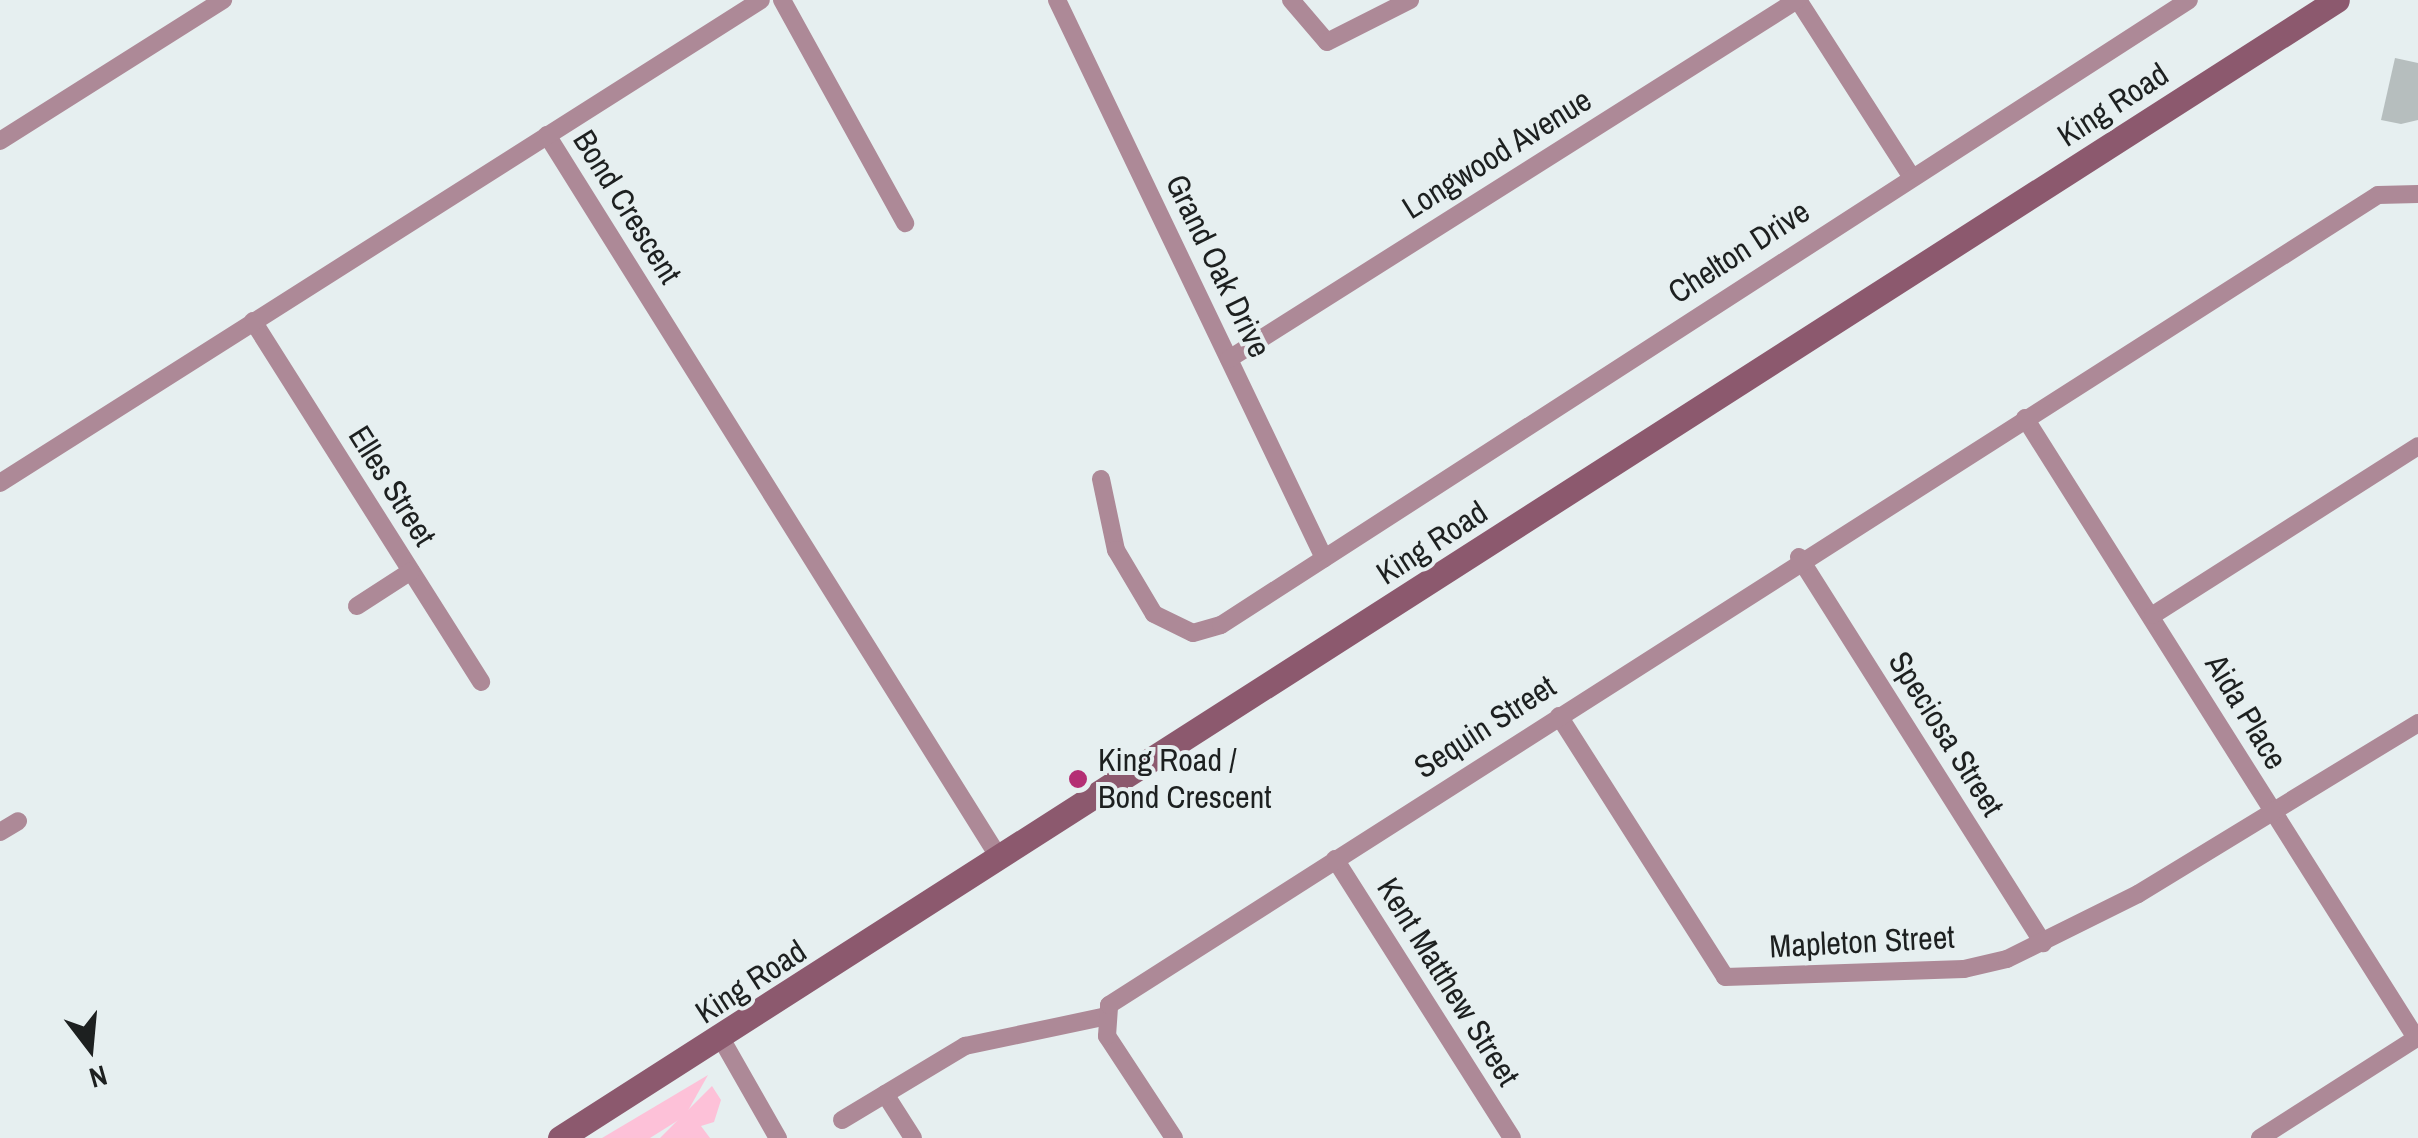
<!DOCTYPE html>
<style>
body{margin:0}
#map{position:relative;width:2418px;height:1138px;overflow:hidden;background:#e6eff0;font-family:"Archivo Narrow",sans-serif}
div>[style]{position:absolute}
.green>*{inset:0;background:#fdc1d8}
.building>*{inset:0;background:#b6bebe}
.street>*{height:18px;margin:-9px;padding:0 9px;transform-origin:9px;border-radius:9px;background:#ad8997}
.secondary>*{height:25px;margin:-12.5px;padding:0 12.5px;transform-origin:12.5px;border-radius:12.5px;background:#8c596e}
.dots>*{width:28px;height:28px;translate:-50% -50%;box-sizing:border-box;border:5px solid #e6eff0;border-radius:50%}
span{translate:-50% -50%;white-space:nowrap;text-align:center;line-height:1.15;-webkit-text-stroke:8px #e6eff0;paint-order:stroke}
.street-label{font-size:32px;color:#1d2020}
.poi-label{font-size:32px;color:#1d2020}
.left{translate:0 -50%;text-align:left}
.north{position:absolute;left:40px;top:998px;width:100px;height:100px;-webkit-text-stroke:8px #e6eff0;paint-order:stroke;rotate:164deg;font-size:28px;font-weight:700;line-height:40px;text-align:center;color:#1d2020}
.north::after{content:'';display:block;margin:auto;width:35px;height:45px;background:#1d2020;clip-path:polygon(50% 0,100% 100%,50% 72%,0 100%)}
</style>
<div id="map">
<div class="green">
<i style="clip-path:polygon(708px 1075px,685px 1116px,650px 1138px,602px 1138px)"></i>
<i style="clip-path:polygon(712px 1086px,721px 1100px,714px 1122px,701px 1126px,710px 1138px,660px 1138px)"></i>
</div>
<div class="building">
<i style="clip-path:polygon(2395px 58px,2418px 63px,2418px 120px,2401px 124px,2381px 120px)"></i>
</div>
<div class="street">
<i style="left:782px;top:0;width:255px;rotate:61.1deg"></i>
<i style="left:1057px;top:0;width:619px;rotate:64.43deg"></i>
<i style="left:1291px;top:0;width:55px;rotate:49.4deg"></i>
<i style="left:1327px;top:42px;width:93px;rotate:-26.8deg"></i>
<i style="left:1798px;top:0;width:209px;rotate:57.3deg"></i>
<i style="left:547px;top:135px;width:854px;rotate:57.97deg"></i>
<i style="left:0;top:141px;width:264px;rotate:-32.3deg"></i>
<i style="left:253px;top:321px;width:427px;rotate:57.7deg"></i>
<i style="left:1229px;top:359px;width:672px;rotate:-32.29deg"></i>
<i style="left:2025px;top:418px;width:733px;rotate:57.76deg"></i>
<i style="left:1101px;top:479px;width:73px;rotate:78.1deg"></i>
<i style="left:1116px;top:550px;width:74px;rotate:59.3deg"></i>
<i style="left:1154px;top:614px;width:43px;rotate:26deg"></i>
<i style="left:1193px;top:633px;width:29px;rotate:-16deg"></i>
<i style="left:1221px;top:625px;width:1152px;rotate:-32.85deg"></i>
<i style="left:0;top:483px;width:901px;rotate:-32.4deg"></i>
<i style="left:1799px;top:557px;width:457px;rotate:57.7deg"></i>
<i style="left:357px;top:606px;width:64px;rotate:-32.9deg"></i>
<i style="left:2153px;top:615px;width:314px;rotate:-32.5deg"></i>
<i style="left:1559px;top:716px;width:309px;rotate:57.5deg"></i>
<i style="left:1725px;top:977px;width:239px;rotate:-1.9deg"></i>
<i style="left:1964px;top:969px;width:44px;rotate:-13.1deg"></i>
<i style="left:2007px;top:959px;width:146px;rotate:-26.4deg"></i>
<i style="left:2138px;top:894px;width:328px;rotate:-31.4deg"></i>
<i style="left:0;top:832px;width:21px;rotate:-31deg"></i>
<i style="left:1335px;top:859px;width:330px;rotate:57.6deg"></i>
<i style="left:722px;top:1040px;width:113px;rotate:60.3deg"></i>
<i style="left:885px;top:1094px;width:52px;rotate:57.5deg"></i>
<i style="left:842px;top:1120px;width:144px;rotate:-31deg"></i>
<i style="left:965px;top:1046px;width:141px;rotate:-11.9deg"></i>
<i style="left:1174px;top:1138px;width:122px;rotate:-123.3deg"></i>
<i style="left:1107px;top:1036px;width:31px;rotate:-86deg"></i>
<i style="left:1109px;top:1005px;width:1505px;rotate:-32.55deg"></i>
<i style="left:2378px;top:195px;width:40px;rotate:-1.4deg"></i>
<i style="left:2260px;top:1138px;width:188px;rotate:-32.6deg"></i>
</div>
<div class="secondary">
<i style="left:560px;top:1138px;width:2110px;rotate:-32.64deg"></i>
</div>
<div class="dots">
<i style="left:1078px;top:779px;background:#b42f74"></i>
</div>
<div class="street-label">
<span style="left:2113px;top:105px;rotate:-33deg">King Road</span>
<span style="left:1497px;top:154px;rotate:-32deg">Longwood Avenue</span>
<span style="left:627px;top:207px;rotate:58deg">Bond Crescent</span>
<span style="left:1739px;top:252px;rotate:-33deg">Chelton Drive</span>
<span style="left:1218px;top:266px;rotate:64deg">Grand Oak Drive</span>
<span style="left:392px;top:486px;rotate:58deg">Elles Street</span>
<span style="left:1432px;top:543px;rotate:-33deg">King Road</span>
<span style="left:2246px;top:712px;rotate:59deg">Aida Place</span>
<span style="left:1485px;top:727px;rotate:-33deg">Sequin Street</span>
<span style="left:1946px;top:734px;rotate:58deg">Speciosa Street</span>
<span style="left:1862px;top:942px;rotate:-3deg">Mapleton Street</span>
<span style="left:751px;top:982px;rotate:-33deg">King Road</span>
<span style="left:1448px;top:982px;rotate:58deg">Kent Matthew Street</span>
</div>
<div class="poi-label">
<span class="left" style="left:1098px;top:779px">King Road /<br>Bond Crescent</span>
</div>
<div class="north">N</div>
</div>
